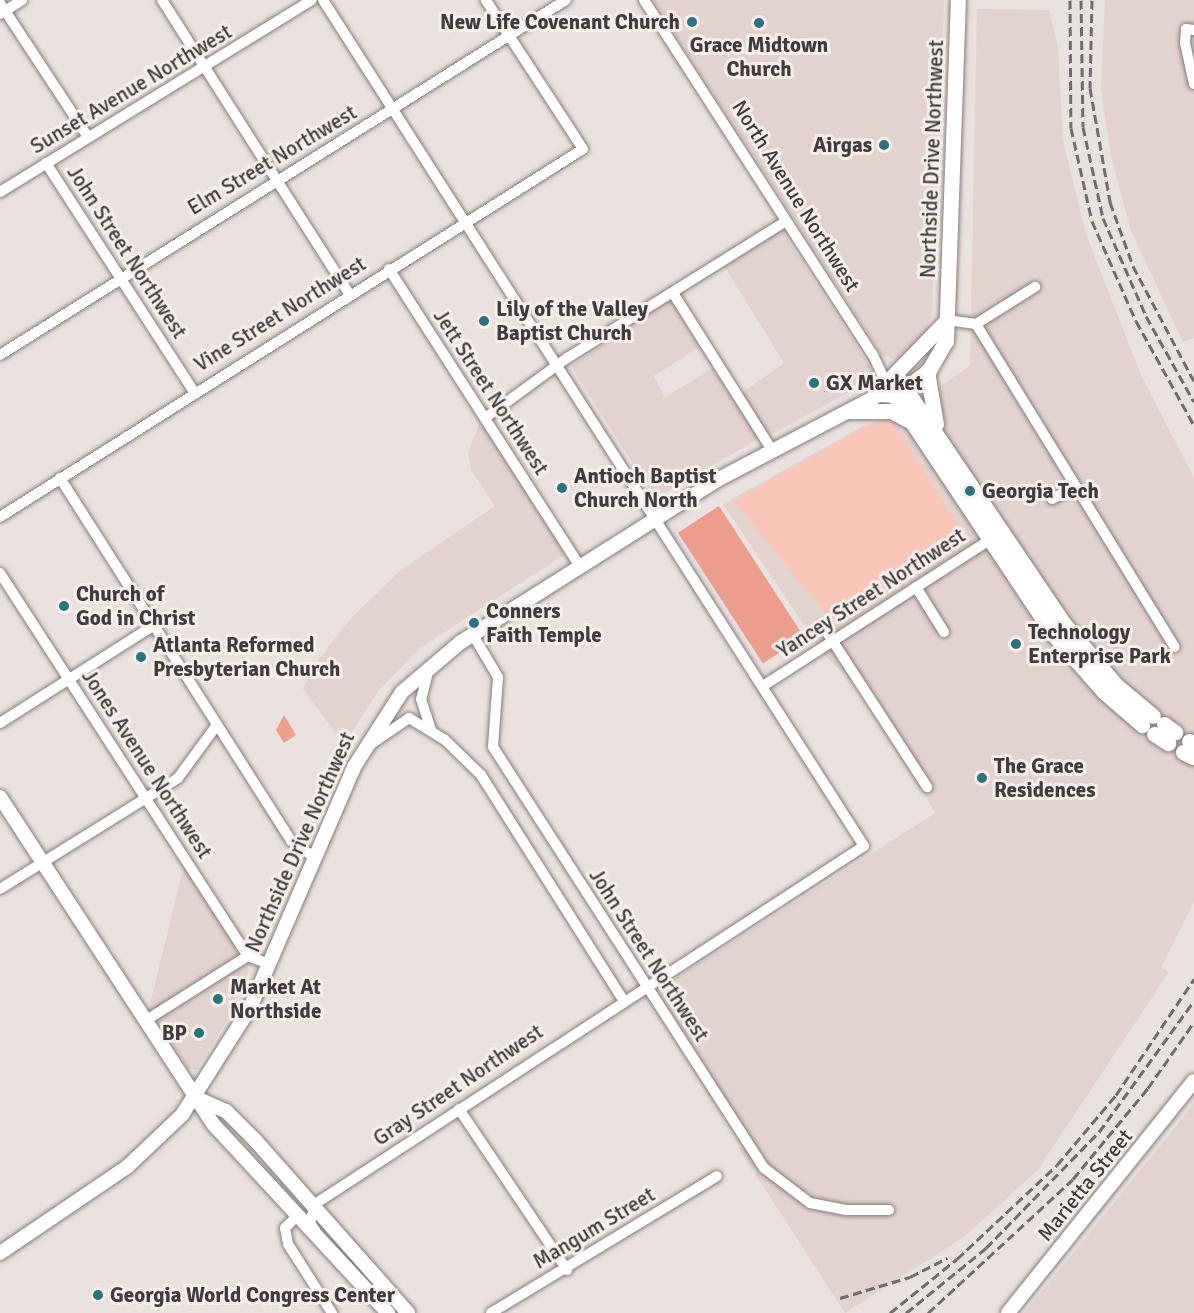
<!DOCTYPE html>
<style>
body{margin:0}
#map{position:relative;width:1194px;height:1313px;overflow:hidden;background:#eae2e0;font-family:Signika,sans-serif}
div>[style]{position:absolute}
.built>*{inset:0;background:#e3d3cf}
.green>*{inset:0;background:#fbc6ba}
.forest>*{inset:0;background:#eb9e8e;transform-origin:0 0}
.water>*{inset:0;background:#eea090}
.roads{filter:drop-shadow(0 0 2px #837c7b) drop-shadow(0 0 2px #837c7b)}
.minor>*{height:10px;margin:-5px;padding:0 5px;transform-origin:5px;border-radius:5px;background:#fff}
.major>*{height:14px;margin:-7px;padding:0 7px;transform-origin:7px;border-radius:7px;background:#fff}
.highway>*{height:15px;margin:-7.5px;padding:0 7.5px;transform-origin:7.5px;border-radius:7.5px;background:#fff}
.rail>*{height:3px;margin-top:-1.5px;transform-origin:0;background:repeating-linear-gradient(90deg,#706c6b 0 9px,transparent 0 13.5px)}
.dots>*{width:16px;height:16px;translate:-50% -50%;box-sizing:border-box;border:3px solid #f7efed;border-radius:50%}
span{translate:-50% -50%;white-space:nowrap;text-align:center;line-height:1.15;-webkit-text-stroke:6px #f7efed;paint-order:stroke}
.poi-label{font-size:21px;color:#3f3c3b;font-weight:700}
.right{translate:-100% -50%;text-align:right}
.left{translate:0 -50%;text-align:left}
.street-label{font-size:21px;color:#3f3c3b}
</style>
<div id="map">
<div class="built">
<i style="clip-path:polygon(653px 0,944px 0,932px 315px,923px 339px,899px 361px,882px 355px)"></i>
<i style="clip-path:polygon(1105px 0,1194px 0,1194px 338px,1183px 342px,1131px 231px,1111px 157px,1101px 90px)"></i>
<i style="clip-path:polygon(977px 9px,1049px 10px,1058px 47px,1063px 141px,1086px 234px,1141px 375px,1194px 478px,1194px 902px,1161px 968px,1169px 972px,1037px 1171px,964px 1237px,845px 1313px,739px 1149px,751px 1141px,654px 992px,935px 813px,868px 697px,824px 655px,723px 504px,865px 425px,893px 418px,970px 366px)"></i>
<i style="clip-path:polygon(781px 229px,872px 370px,872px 380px,768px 436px,742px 393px,784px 363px,724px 266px)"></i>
<i style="clip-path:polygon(673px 298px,703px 345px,654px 376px,665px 397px,715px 367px,760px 438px,662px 495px,652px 494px,571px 366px)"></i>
<i style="clip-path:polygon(481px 419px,567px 553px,420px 648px,379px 690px,344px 744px,303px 689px,313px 667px,350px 619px,401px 570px,495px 506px,471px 470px,468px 453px)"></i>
<i style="clip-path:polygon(184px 865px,249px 969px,231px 1014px,196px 1070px,188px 1069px,149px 1008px)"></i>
<i style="clip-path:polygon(1194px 1103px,1194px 1313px,1024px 1313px,1170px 1134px)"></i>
</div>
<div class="green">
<i style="clip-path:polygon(892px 421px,963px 533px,960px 542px,833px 623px,734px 501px,866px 426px)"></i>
</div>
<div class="forest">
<i style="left:719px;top:506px;width:156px;height:49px;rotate:57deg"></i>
</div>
<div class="water">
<i style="clip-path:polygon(284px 715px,296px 735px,284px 743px,276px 730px)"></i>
</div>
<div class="roads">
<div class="minor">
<i style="left:162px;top:0;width:348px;rotate:57.5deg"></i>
<i style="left:644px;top:0;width:422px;rotate:57.2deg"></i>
<i style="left:873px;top:355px;width:31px;rotate:65deg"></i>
<i style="left:0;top:3px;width:160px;rotate:56.7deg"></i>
<i style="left:0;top:14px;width:26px;rotate:-32deg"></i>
<i style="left:1194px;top:30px;width:8px;rotate:-173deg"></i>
<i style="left:1186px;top:29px;width:14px;rotate:94deg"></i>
<i style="left:1185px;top:43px;width:42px;rotate:77.6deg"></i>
<i style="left:46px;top:163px;width:273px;rotate:57.1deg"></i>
<i style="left:0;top:192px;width:366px;rotate:-31.6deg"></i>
<i style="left:389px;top:269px;width:353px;rotate:57.3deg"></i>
<i style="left:673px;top:293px;width:186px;rotate:57.8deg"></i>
<i style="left:947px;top:320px;width:29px;rotate:8deg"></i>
<i style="left:976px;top:324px;width:70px;rotate:-32.1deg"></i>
<i style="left:976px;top:324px;width:379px;rotate:58.4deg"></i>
<i style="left:0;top:355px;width:668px;rotate:-32.1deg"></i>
<i style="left:485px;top:418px;width:102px;rotate:-36.2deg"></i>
<i style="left:567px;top:358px;width:258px;rotate:-32deg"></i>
<i style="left:60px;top:478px;width:430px;rotate:57.5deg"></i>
<i style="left:291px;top:841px;width:28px;rotate:35deg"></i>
<i style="left:1052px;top:499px;width:27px;rotate:-28deg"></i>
<i style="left:0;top:517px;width:689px;rotate:-32.26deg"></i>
<i style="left:583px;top:149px;width:178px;rotate:-123.1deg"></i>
<i style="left:0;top:573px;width:456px;rotate:57.1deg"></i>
<i style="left:248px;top:956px;width:22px;rotate:21deg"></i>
<i style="left:916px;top:587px;width:53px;rotate:58.1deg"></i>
<i style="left:823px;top:626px;width:192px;rotate:57.1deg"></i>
<i style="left:473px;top:635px;width:49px;rotate:59.2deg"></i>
<i style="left:498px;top:677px;width:70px;rotate:94.1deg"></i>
<i style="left:493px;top:747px;width:501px;rotate:57.23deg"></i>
<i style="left:764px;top:1168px;width:58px;rotate:37.3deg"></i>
<i style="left:810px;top:1203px;width:38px;rotate:11deg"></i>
<i style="left:847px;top:1210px;width:42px"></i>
<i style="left:429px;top:668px;width:32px;rotate:104deg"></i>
<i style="left:421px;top:699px;width:33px;rotate:72deg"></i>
<i style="left:763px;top:686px;width:275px;rotate:-32.8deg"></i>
<i style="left:0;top:723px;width:181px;rotate:-32.4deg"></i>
<i style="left:371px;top:744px;width:46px;rotate:-34.4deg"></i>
<i style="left:409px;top:718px;width:42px;rotate:31.4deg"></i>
<i style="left:445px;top:740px;width:50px;rotate:44.2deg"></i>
<i style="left:481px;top:775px;width:266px;rotate:57.7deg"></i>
<i style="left:0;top:889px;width:210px;rotate:-31.9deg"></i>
<i style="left:178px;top:778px;width:66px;rotate:-53.7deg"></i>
<i style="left:145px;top:1021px;width:122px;rotate:-32.3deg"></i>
<i style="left:459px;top:1109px;width:194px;rotate:56.1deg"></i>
<i style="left:297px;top:1216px;width:17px;rotate:135deg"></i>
<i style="left:285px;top:1228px;width:16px;rotate:79deg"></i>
<i style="left:288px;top:1244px;width:82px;rotate:57.5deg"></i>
<i style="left:315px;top:1230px;width:9px;rotate:-126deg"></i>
<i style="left:310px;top:1223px;width:20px;rotate:-75deg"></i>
<i style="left:315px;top:1204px;width:655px;rotate:-33.11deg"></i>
<i style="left:864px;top:846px;width:1004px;rotate:-122.6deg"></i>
<i style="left:491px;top:1313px;width:264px;rotate:-31.2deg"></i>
</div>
<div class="major">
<i style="left:0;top:797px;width:390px;rotate:56.9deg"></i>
<i style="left:213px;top:1124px;width:258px;rotate:47.2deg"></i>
<i style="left:194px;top:1097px;width:35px;rotate:24deg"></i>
<i style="left:226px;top:1111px;width:41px;rotate:45deg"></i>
<i style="left:255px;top:1140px;width:231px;rotate:48.5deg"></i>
<i style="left:0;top:1253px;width:153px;rotate:-34.1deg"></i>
<i style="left:127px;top:1167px;width:76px;rotate:-43.4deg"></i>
<i style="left:182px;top:1115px;width:125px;rotate:-57.5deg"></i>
<i style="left:249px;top:1010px;width:265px;rotate:-66.6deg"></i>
<i style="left:354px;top:767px;width:89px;rotate:-57.4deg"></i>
<i style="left:402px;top:692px;width:77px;rotate:-40.3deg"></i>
<i style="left:461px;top:642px;width:303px;rotate:-32.3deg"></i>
<i style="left:717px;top:480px;width:183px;rotate:-27.7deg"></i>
<i style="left:879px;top:395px;width:15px;rotate:4deg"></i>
<i style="left:1008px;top:1313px;width:297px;rotate:-51.3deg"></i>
</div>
<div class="highway">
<i style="left:947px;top:320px;width:88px;rotate:134.1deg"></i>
<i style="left:886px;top:383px;width:301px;rotate:56.4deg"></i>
<i style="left:1053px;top:634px;width:76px;rotate:48.7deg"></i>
<i style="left:1103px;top:691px;width:52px;rotate:41.1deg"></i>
<i style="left:927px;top:371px;width:54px;rotate:80.4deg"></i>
<i style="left:896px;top:375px;width:295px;rotate:56deg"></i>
<i style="left:1061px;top:620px;width:85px;rotate:49.8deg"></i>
<i style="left:1116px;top:685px;width:48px;rotate:40deg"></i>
<i style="left:899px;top:393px;width:38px;rotate:-37deg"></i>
<i style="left:929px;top:370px;width:34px;rotate:-60deg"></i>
<i style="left:946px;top:341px;width:341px;rotate:-88deg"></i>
<i style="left:848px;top:411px;width:43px"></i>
<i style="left:891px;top:411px;width:19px;rotate:28deg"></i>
<i style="left:1164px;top:724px;width:14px;rotate:36deg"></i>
<i style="left:1154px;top:734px;width:17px;rotate:33deg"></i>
<i style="left:1189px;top:741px;width:6px;rotate:31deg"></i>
<i style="left:1183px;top:752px;width:11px;rotate:27deg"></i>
</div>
</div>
<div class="rail">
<i style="left:1070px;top:0;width:128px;rotate:89.6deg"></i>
<i style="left:1071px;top:128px;width:95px;rotate:77.3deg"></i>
<i style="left:1092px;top:221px;width:109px;rotate:66.3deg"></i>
<i style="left:1136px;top:321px;width:119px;rotate:60.9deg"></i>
<i style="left:1081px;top:0;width:127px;rotate:89.1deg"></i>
<i style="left:1083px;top:127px;width:93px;rotate:77.6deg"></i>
<i style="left:1103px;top:218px;width:107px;rotate:66.3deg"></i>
<i style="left:1146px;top:316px;width:98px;rotate:60.8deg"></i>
<i style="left:1092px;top:0;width:88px;rotate:91.3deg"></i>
<i style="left:1090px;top:88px;width:116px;rotate:80deg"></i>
<i style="left:1110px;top:202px;width:68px;rotate:70.2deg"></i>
<i style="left:1133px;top:266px;width:130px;rotate:62.1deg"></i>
<i style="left:840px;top:1298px;width:73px;rotate:-16.7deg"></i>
<i style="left:910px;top:1277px;width:42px;rotate:-27.2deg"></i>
<i style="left:890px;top:1313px;width:86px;rotate:-38.9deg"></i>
<i style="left:957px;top:1259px;width:137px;rotate:-43.2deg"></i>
<i style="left:1057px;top:1165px;width:92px;rotate:-49.9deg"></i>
<i style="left:1116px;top:1095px;width:140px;rotate:-56.1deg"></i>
<i style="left:906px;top:1313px;width:103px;rotate:-39.1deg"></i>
<i style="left:986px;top:1248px;width:162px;rotate:-45.8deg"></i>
<i style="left:1099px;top:1132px;width:162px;rotate:-54.1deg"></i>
<i style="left:928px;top:1313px;width:197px;rotate:-42.7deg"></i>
<i style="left:1073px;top:1179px;width:118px;rotate:-50.5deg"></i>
<i style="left:1148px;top:1088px;width:80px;rotate:-55.1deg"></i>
</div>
<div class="dots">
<i style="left:692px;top:22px;background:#2c727f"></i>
<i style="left:759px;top:23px;background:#2c727f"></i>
<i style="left:884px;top:145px;background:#2c727f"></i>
<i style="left:484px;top:321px;background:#2c727f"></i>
<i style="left:814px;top:383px;background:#2c727f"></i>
<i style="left:562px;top:488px;background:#2c727f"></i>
<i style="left:970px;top:491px;background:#2c727f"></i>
<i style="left:64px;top:606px;background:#2c727f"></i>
<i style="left:474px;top:623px;background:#2c727f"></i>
<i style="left:1016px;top:644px;background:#2c727f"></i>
<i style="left:141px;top:657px;background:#2c727f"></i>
<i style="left:982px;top:778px;background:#2c727f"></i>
<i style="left:218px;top:999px;background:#2c727f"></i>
<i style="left:199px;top:1033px;background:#2c727f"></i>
<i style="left:98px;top:1295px;background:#2c727f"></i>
</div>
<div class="poi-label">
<span class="right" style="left:680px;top:22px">New Life Covenant Church</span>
<span style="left:759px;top:57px">Grace Midtown<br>Church</span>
<span class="right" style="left:872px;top:145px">Airgas</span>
<span class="left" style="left:496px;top:321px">Lily of the Valley<br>Baptist Church</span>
<span class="left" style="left:826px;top:383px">GX Market</span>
<span class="left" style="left:574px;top:488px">Antioch Baptist<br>Church North</span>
<span class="left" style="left:982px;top:491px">Georgia Tech</span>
<span class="left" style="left:76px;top:606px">Church of<br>God in Christ</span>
<span class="left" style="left:486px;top:623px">Conners<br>Faith Temple</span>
<span class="left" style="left:1028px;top:644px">Technology<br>Enterprise Park</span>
<span class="left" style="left:153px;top:657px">Atlanta Reformed<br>Presbyterian Church</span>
<span class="left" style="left:994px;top:778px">The Grace<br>Residences</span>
<span class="left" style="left:230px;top:999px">Market At<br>Northside</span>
<span class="right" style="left:187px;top:1033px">BP</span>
<span class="left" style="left:110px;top:1295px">Georgia World Congress Center</span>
</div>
<div class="street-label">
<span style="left:131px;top:89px;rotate:-31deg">Sunset Avenue Northwest</span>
<span style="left:932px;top:159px;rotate:-88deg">Northside Drive Northwest</span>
<span style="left:272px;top:160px;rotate:-31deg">Elm Street Northwest</span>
<span style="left:796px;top:196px;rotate:58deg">North Avenue Northwest</span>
<span style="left:127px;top:252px;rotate:57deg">John Street Northwest</span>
<span style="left:280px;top:314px;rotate:-32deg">Vine Street Northwest</span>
<span style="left:491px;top:392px;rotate:57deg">Jett Street Northwest</span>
<span style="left:871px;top:593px;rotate:-33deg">Yancey Street Northwest</span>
<span style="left:147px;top:764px;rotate:57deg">Jones Avenue Northwest</span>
<span style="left:300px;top:842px;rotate:-66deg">Northside Drive Northwest</span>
<span style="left:649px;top:955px;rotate:57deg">John Street Northwest</span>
<span style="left:458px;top:1085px;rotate:-34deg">Gray Street Northwest</span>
<span style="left:1085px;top:1185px;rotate:-51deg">Marietta Street</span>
<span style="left:594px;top:1228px;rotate:-31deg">Mangum Street</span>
</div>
</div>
